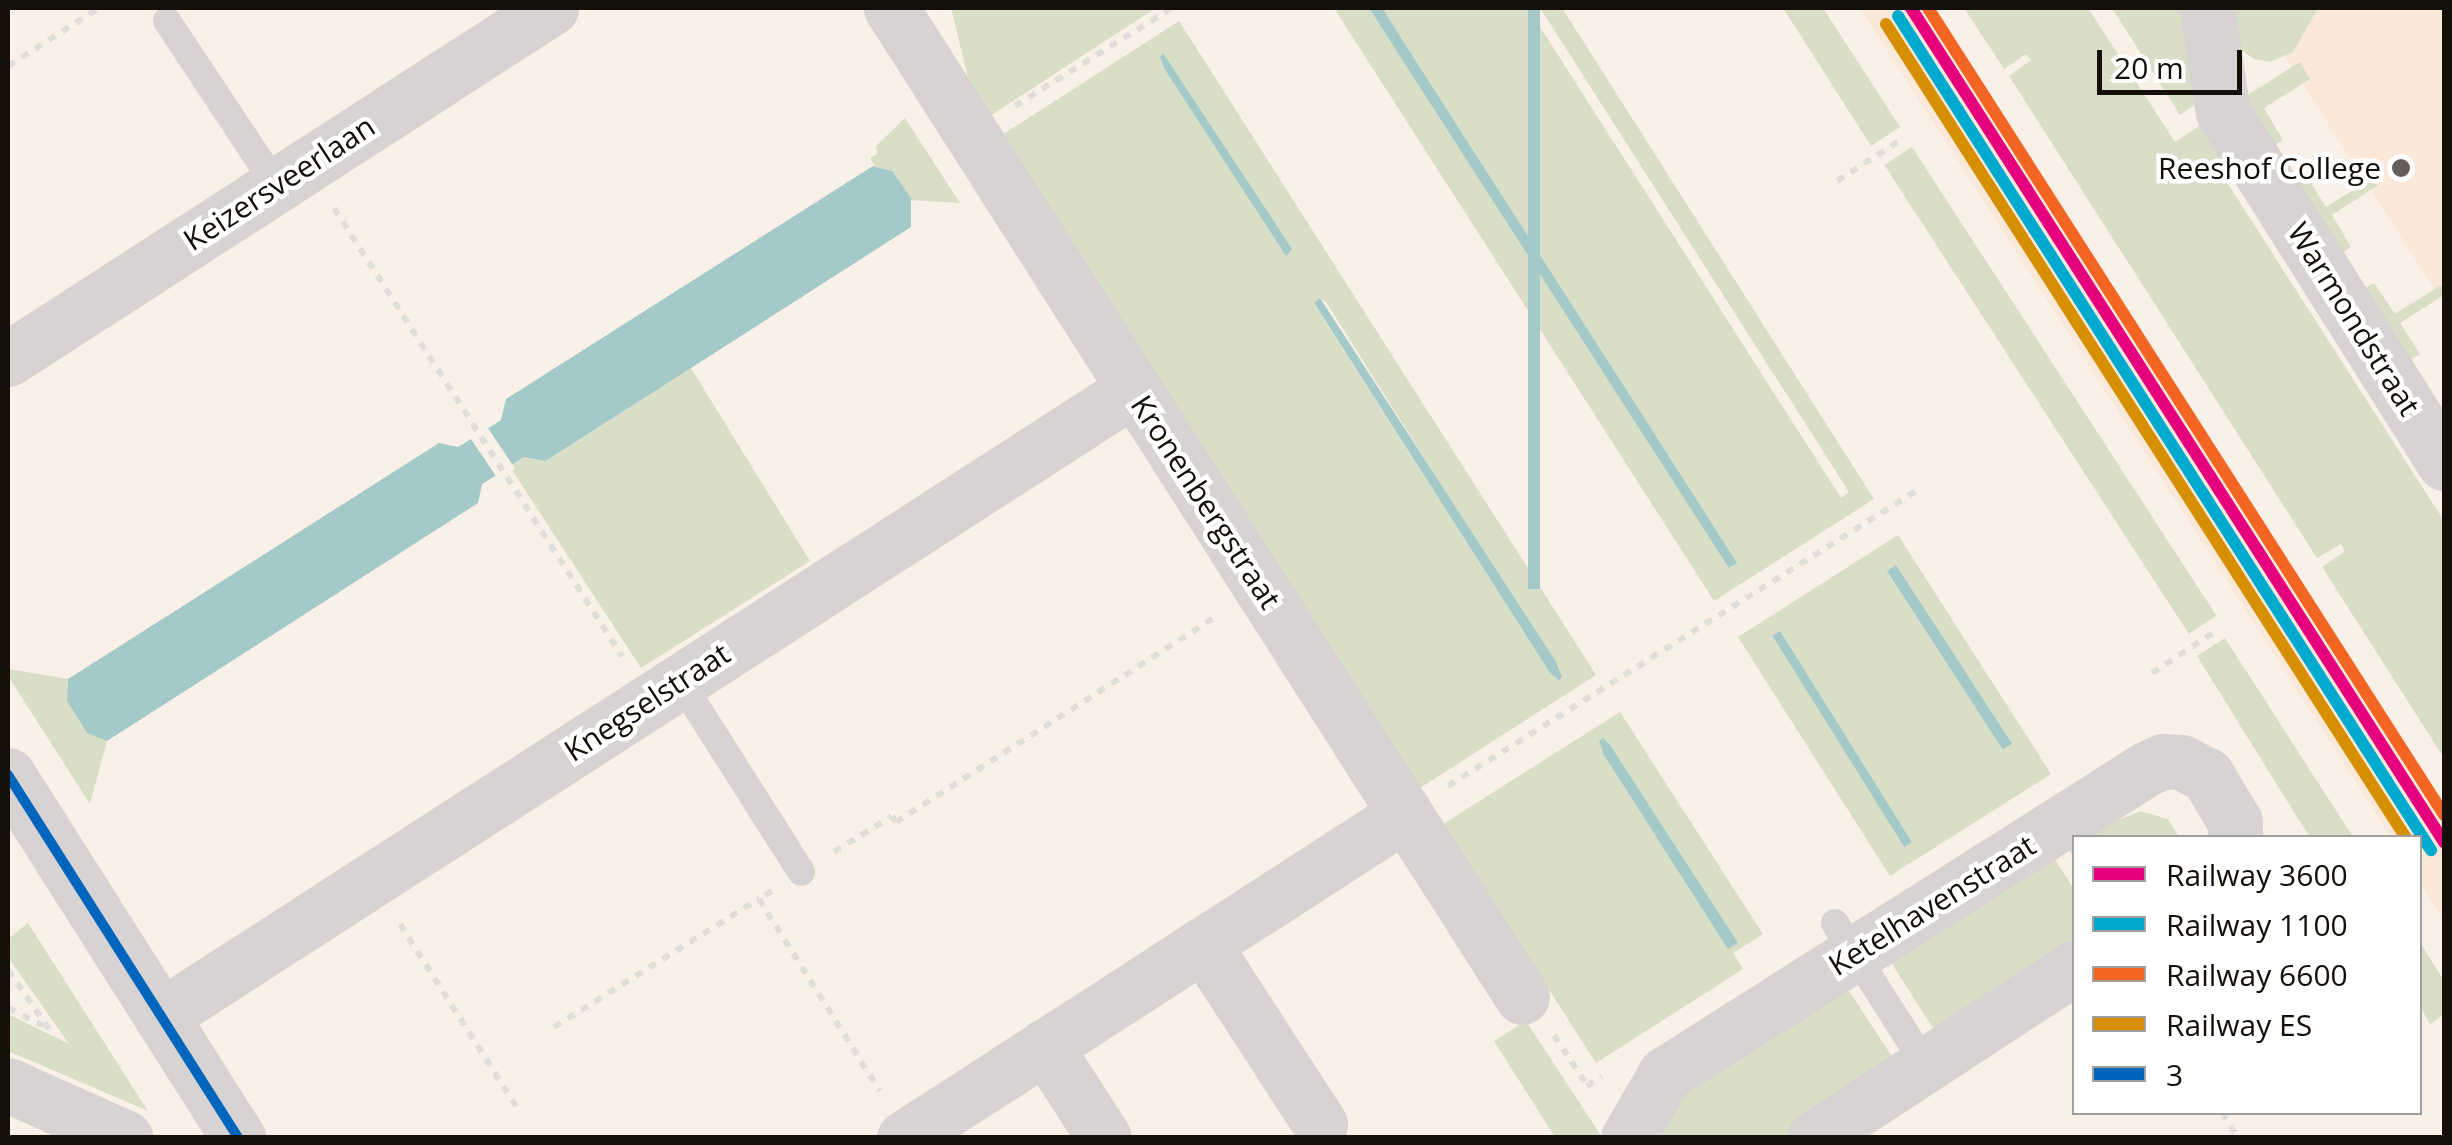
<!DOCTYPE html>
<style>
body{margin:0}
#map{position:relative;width:2452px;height:1145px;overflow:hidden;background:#f9f0e8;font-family:"Open Sans",sans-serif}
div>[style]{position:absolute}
.built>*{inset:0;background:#fae8d9}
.green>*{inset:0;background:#d9dec7;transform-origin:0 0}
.water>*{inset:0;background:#a3c9c9;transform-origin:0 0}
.pier>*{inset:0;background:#f9f0e8;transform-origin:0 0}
.path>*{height:6px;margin-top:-3px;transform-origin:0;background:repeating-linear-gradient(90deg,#e0dedb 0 8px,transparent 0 16px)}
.lane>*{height:28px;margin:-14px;padding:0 14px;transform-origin:14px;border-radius:14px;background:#d6d3d2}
.street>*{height:55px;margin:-27.5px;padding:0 27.5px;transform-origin:27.5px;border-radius:27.5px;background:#d6d3d2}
.bus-1>*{height:10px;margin:-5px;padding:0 5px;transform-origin:5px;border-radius:5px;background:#0065bd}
.rail-1>*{height:12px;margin:-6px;padding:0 6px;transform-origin:6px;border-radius:6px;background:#e5007d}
.rail-2>*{height:12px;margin:-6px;padding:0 6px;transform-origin:6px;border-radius:6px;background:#00a9ce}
.rail-3>*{height:12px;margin:-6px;padding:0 6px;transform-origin:6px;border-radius:6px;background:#f26522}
.rail-4>*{height:12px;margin:-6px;padding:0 6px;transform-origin:6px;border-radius:6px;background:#d58f01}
.dots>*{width:28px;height:28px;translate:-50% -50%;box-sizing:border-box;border:5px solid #fff;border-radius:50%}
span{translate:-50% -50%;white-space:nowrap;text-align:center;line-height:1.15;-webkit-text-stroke:9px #fff;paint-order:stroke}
.poi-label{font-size:30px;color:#150f09}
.right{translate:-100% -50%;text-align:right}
.street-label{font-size:30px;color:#150f09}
.frame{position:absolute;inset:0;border:10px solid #150f09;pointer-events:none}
.legend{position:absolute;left:2072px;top:835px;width:350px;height:280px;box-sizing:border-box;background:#fff;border:2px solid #a19f9d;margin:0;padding:12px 18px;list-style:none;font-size:30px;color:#150f09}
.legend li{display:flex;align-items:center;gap:20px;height:50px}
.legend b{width:50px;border:2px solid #a19f9d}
.scale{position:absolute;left:2097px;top:50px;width:145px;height:45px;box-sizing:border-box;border:5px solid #150f09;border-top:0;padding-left:12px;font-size:30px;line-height:35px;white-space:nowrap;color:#150f09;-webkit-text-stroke:8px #fff;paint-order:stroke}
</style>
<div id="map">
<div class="built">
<i style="clip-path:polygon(1860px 8px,1927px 8px,2444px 818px,2444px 922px,2420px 882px,2420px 838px,2391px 837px)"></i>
<i style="clip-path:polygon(2263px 8px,2444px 8px,2444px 304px,2269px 32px)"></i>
</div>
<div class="green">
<i style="clip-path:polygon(951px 8px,1156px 8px,979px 123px)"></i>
<i style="clip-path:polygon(1334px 8px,1369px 8px,1730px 568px,1736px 563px,1382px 8px,1528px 8px,1841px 498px,1849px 492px,1540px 8px,1562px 8px,1874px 499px,1714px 601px)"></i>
<i style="clip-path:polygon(1783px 8px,1823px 8px,1900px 127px,1871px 146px)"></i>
<i style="clip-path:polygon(1964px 8px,2088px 8px,2175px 142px,2206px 122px,2235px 173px,2226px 181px,2444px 521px,2444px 758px,2322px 567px,2345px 551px,2341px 544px,2317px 558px,2009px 76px,2031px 60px,2026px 54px,2004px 69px)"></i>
<i style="clip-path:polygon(2112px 8px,2181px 8px,2201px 101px,2180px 115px)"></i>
<i style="clip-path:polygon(2230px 8px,2318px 8px,2293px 52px,2270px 62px,2254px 59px,2240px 49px)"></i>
<i style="clip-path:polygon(evenodd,1179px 21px,1596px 675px,1420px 788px,991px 142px,1179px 21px,1160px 57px,1286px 256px,1165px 70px,1160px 57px,1179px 21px,1320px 298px,1326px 302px,1562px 677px,1550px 673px,1314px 304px,1320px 298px)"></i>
<i style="clip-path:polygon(2300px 62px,2310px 79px,2264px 108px,2283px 140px,2274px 145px,2243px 98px)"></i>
<i style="clip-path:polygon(905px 118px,960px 203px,909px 200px,892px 171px,875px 166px,870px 158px,877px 154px,876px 146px)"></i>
<i style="left:1912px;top:147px;width:559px;height:33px;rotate:57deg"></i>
<i style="clip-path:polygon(2306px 175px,2326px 207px,2373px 178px,2378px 185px,2332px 215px,2351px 247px,2342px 253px,2296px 182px)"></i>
<i style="clip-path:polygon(2374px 283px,2395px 314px,2441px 285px,2444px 289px,2444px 295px,2400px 323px,2420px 354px,2410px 360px,2365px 288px)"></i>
<i style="clip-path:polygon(691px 368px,810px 561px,641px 668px,510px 467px,524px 457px,547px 461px)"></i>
<i style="clip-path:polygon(evenodd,1898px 535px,2051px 774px,1890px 876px,1738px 637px,1898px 535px,1896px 565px,2011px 744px,2003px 750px,1887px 572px,1896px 565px)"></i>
<i style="clip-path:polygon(2225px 638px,2353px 837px,2310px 837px,2297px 817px,2197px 656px)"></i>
<i style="clip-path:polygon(8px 669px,68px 679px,67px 701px,87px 733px,107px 741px,90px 804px,8px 676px)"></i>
<i style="clip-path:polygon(1620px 712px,1763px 934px,1733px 953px,1743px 969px,1596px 1063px,1443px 824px)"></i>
<i style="clip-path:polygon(2141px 811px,2168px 819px,2179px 837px,2074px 838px,2074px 857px,2064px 841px)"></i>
<i style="clip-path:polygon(2048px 849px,2074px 889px,2074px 953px,1940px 1039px,1885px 953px)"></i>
<i style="clip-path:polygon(28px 923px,148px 1111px,8px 1051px,8px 1014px,69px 1044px,8px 957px,8px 939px)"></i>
<i style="clip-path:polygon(2420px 942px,2444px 981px,2444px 1014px,2430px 1024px,2420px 1006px)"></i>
<i style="clip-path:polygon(1842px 980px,1898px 1066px,1787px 1137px,1647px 1138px,1665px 1107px)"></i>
<i style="clip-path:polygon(1526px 1021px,1602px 1137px,1555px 1137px,1494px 1041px)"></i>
</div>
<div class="water">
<i style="clip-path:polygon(1369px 8px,1382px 8px,1737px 563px,1729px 568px)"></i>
<i style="left:1528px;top:8px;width:12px;height:581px"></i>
<i style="clip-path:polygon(1163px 53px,1292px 249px,1286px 256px,1165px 70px,1160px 57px)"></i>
<i style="clip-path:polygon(873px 166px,892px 171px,911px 198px,911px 227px,546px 461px,524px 457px,495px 476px,482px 484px,478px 503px,107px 741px,87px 733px,67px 701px,68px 679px,439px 443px,458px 447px,487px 429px,501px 420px,506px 399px)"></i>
<i style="clip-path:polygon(1320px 298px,1556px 662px,1562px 677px,1559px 680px,1550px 673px,1314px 303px)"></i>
<i style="left:1896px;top:565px;width:213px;height:11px;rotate:57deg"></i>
<i style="left:1780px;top:631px;width:249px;height:9px;rotate:58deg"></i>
<i style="clip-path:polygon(1603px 738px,1610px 745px,1738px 943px,1728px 949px,1604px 755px,1599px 741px)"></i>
</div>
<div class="pier">
<i style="left:485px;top:424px;width:54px;height:20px;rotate:56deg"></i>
</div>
<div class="path">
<i style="left:8px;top:66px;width:108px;rotate:-32.5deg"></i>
<i style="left:1015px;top:106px;width:185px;rotate:-32deg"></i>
<i style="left:1837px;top:181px;width:74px;rotate:-32.8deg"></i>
<i style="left:334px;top:208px;width:533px;rotate:57.26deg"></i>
<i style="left:2152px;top:673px;width:73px;rotate:-33.3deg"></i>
<i style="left:1448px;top:786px;width:553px;rotate:-32.22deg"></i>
<i style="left:834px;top:852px;width:68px;rotate:-31.8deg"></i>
<i style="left:892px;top:816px;width:7px;rotate:56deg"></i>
<i style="left:896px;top:822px;width:383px;rotate:-32.7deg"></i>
<i style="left:772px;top:891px;width:15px;rotate:148deg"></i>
<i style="left:759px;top:899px;width:227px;rotate:57.8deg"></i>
<i style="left:400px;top:924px;width:219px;rotate:57.5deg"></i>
<i style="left:8px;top:970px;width:72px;rotate:55.2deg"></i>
<i style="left:8px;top:1008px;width:45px;rotate:26.6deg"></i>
<i style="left:554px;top:1027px;width:242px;rotate:-32deg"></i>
<i style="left:1554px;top:1035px;width:62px;rotate:56.8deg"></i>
<i style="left:1587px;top:1086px;width:18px;rotate:-34deg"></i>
<i style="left:2222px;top:1112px;width:31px;rotate:58deg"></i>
</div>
<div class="lane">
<i style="left:167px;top:21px;width:197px;rotate:56.4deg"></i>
<i style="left:680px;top:681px;width:226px;rotate:57.6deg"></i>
<i style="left:1835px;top:923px;width:169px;rotate:57.5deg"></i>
</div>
<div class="street">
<i style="left:891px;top:8px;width:1173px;rotate:57.46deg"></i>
<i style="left:2207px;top:8px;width:105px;rotate:81.3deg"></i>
<i style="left:2223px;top:112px;width:415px;rotate:57.8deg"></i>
<i style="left:8px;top:359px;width:647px;rotate:-32.88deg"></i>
<i style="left:8px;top:775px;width:430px;rotate:57.6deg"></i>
<i style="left:1203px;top:944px;width:215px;rotate:57deg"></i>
<i style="left:161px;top:1016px;width:1158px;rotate:-32.8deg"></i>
<i style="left:1045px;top:1046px;width:109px;rotate:57.3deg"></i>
<i style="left:8px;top:1085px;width:129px;rotate:24.2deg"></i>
<i style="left:904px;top:1138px;width:597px;rotate:-32.89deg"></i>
<i style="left:1628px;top:1138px;width:74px;rotate:-60deg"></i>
<i style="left:1665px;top:1074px;width:570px;rotate:-32.38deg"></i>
<i style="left:2146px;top:769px;width:19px;rotate:-25deg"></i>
<i style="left:2163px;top:761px;width:18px;rotate:3deg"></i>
<i style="left:2181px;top:762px;width:29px;rotate:27deg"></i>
<i style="left:2207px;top:775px;width:55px;rotate:59.2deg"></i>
<i style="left:2235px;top:822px;width:16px;rotate:90deg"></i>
<i style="left:1814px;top:1138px;width:311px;rotate:-33.2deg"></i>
</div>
<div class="bus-1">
<i style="left:8px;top:775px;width:430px;rotate:57.6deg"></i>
</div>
<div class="rail-1">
<i style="left:1911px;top:8px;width:990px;rotate:57.42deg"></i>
</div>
<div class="rail-2">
<i style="left:1898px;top:16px;width:990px;rotate:57.42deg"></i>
</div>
<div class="rail-3">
<i style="left:1928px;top:8px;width:958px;rotate:57.4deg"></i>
</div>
<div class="rail-4">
<i style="left:1886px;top:24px;width:966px;rotate:57.43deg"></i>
</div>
<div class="dots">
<i style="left:2401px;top:168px;background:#655e57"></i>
</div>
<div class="poi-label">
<span class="right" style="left:2381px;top:168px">Reeshof College</span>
</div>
<div class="street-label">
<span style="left:279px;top:183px;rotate:-33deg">Keizersveerlaan</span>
<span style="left:2354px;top:319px;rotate:58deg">Warmondstraat</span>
<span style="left:1206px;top:502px;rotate:57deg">Kronenbergstraat</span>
<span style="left:647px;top:702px;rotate:-33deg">Knegselstraat</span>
<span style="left:1932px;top:905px;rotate:-32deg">Ketelhavenstraat</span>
</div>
<div class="frame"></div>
<ul class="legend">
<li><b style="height:12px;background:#e5007d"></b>Railway 3600</li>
<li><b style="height:12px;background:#00a9ce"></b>Railway 1100</li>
<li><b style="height:12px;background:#f26522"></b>Railway 6600</li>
<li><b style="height:12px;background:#d58f01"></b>Railway ES</li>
<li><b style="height:12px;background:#0065bd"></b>3</li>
</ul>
<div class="scale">20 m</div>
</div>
